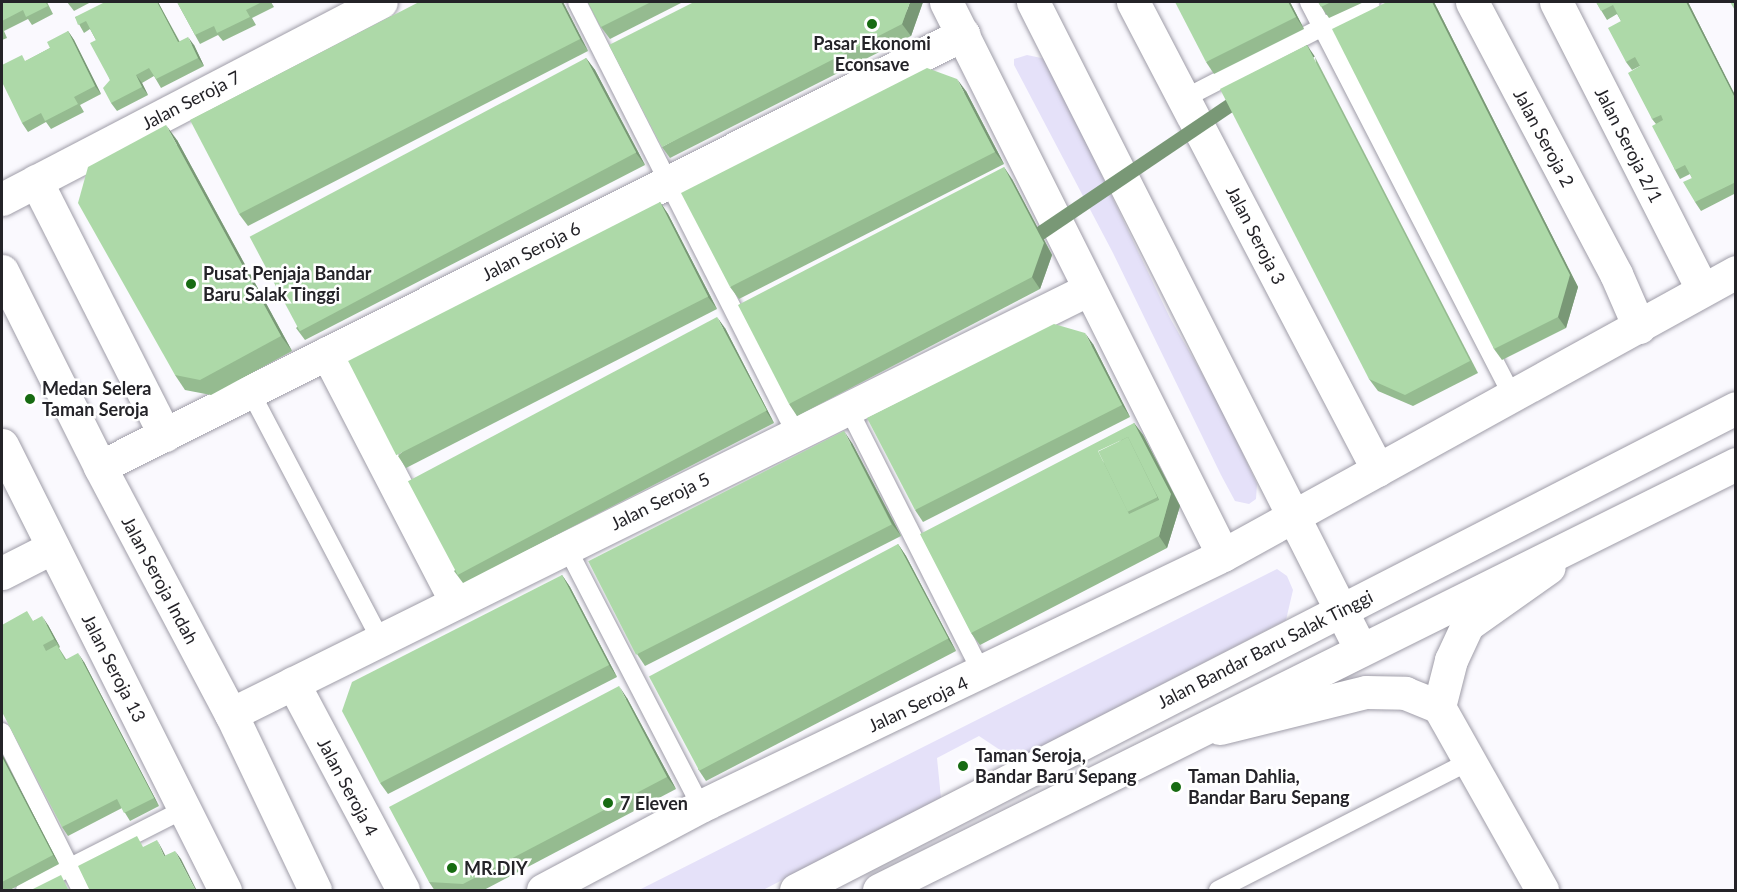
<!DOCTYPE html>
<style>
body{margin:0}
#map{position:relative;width:1737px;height:892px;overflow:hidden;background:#faf9fe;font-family:Lato,sans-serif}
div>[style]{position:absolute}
.green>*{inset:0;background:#e5e1f9}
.roads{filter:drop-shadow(0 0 2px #9f9da8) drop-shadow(0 0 2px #9f9da8)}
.lane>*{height:18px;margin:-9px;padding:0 9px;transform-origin:9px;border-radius:9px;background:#fff}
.street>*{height:33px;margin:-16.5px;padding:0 16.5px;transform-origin:16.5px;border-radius:16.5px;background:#fff}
.secondary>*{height:33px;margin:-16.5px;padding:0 16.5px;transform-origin:16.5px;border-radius:16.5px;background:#fff}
.wall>*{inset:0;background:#95bb90}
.shaded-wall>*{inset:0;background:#799876;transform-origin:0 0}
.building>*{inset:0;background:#add9a8;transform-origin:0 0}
.dots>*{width:16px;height:16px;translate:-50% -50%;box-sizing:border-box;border:3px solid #fff;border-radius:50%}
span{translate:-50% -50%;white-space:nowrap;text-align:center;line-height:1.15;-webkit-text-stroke:5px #fff;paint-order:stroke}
.poi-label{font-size:18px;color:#242328;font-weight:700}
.left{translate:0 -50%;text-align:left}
.street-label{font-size:18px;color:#242328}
.frame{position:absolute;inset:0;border:3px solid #242328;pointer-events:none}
</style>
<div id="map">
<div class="green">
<i style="clip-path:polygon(1027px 55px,1046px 59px,1170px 318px,1220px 405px,1257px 484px,1256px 499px,1249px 504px,1235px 501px,1221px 475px,1113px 253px,1014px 65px,1014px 59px)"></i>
<i style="clip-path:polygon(1277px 569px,1287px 576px,1293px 590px,1286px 620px,1015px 760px,979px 736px,937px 758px,941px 798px,763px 890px,639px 890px)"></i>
</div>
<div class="roads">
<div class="lane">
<i style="left:577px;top:2px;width:484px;rotate:63.1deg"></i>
<i style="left:1309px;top:2px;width:445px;rotate:62.7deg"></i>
<i style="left:1185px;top:98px;width:209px;rotate:-27.3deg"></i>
<i style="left:250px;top:391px;width:281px;rotate:62.3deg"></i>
<i style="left:848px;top:408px;width:297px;rotate:63.2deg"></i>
<i style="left:567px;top:548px;width:291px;rotate:62.6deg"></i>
<i style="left:2px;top:732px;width:177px;rotate:63.4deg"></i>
<i style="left:25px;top:890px;width:179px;rotate:-26.9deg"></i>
<i style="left:1218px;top:890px;width:283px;rotate:-27.1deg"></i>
</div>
<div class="street">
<i style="left:946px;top:2px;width:618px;rotate:63.39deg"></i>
<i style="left:1033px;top:2px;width:726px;rotate:63.15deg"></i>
<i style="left:1133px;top:2px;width:528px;rotate:62.37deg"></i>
<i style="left:1472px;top:2px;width:308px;rotate:62.1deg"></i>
<i style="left:1616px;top:274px;width:58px;rotate:66.5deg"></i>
<i style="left:1556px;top:2px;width:322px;rotate:63deg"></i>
<i style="left:36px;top:181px;width:285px;rotate:63.1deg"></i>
<i style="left:2px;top:199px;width:427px;rotate:-27.5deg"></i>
<i style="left:327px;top:353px;width:280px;rotate:62.6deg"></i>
<i style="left:2px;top:445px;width:498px;rotate:63.4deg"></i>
<i style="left:100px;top:467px;width:966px;rotate:-26.64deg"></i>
<i style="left:2px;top:573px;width:57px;rotate:-27deg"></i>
<i style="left:293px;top:683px;width:234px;rotate:62deg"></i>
<i style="left:1439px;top:707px;width:49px;rotate:-75.7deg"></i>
<i style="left:1451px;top:660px;width:38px;rotate:-65deg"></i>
<i style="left:1467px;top:625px;width:100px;rotate:-35.3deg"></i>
<i style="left:231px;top:714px;width:957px;rotate:-26.35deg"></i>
<i style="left:1220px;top:728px;width:150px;rotate:-13.9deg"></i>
<i style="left:1366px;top:692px;width:39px;rotate:1deg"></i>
<i style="left:1405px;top:693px;width:37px;rotate:22deg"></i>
<i style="left:1439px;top:707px;width:210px;rotate:60.6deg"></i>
<i style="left:543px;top:890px;width:179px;rotate:-28deg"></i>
<i style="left:701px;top:806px;width:579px;rotate:-25.68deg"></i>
<i style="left:1223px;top:555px;width:586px;rotate:-28.88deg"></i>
</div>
<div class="secondary">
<i style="left:2px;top:271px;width:219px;rotate:63.4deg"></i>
<i style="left:100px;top:467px;width:280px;rotate:62.1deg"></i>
<i style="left:231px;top:714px;width:195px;rotate:64.5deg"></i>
<i style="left:796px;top:890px;width:1056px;rotate:-27.15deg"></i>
<i style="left:879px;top:890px;width:957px;rotate:-26.43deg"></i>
</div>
</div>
<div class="wall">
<i style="clip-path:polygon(2px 2px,47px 2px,53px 14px,32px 25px,28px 19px,4px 31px,7px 38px,2px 40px)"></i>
<i style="clip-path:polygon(67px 2px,91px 2px,74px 11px)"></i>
<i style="clip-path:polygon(158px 2px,180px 42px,194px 45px,204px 66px,161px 88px,154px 76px,142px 83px,148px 95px,117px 111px,111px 103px,110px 80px,96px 40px,90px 29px,84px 33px,75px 17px)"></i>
<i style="clip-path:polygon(177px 2px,271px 2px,274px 7px,252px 18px,256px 25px,223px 41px,218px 35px,200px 44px,195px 35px)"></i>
<i style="clip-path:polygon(419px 2px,563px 2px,588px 51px,248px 226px,239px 214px)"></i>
<i style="clip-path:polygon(588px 2px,683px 2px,610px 39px,601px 27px)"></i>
<i style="clip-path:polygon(923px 2px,911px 36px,670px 158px,662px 147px)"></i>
<i style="clip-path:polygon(1290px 2px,1304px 29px,1214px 74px,1206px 62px)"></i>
<i style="clip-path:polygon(1318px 2px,1364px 2px,1329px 18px)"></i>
<i style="clip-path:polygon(1387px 2px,1434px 2px,1578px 287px,1566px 328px,1502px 360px,1494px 349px)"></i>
<i style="clip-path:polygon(1596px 2px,1688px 2px,1736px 97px,1736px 193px,1701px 211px,1695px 202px,1692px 178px,1690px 174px,1680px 179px,1675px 170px,1656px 124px,1652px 119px,1640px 66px,1632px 70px,1626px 62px,1621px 21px,1617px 14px,1607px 20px)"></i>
<i style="clip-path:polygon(68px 31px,74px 40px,101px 94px,80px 105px,84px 112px,51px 129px,46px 122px,28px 132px,22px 123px,26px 61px,50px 48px)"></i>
<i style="clip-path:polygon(1315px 57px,1478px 373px,1413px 406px,1378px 391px,1369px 379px)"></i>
<i style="clip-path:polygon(586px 58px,595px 70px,645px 165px,305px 340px,296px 328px)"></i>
<i style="clip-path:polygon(966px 91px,1004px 164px,739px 299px,730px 287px)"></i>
<i style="clip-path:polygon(177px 140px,292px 351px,211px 395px,185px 390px,175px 375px)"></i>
<i style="clip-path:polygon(1012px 179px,1052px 255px,1040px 289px,797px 416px,789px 404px)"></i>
<i style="clip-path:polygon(660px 202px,668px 214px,717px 309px,406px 468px,398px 456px)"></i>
<i style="clip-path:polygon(725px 328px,774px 423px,463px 583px,454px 571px)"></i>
<i style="clip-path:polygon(1093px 344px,1130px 417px,923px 522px,915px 510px)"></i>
<i style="clip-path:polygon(1134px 423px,1143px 435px,1180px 506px,1167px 548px,980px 645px,971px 633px)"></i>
<i style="clip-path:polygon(852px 443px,901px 536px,645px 666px,637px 654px)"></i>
<i style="clip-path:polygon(898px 544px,906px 556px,956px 651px,706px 781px,698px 769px)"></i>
<i style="clip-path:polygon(562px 575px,570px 587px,617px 677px,388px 794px,380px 783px)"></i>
<i style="clip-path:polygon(34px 620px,48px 625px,60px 647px,59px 648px,66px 659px,84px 662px,159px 806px,130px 821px,122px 808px,68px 836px,62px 827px)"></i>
<i style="clip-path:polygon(627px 698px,676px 789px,482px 891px,435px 891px,429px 882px)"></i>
<i style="clip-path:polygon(2px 754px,59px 864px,8px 891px,2px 891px)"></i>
</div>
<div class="shaded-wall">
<i style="clip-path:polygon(157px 2px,158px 2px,184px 51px,178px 42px)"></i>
<i style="clip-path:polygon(561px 2px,563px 2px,588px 51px,580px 39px)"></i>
<i style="clip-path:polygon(910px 2px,923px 2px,911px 36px,902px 24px)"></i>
<i style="clip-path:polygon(1288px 2px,1290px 2px,1304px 29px,1296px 17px)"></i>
<i style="clip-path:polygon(1432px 2px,1434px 2px,1578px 287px,1566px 328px,1558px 317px)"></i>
<i style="clip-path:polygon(1686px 2px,1688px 2px,1736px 97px,1736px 100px)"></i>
<i style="clip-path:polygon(68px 31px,74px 40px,101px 94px,95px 86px)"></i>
<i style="clip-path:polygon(188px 37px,194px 45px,204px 66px,198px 58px)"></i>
<i style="left:1307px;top:45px;width:14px;height:356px;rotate:56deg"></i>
<i style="clip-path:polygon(586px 58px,595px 70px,645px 165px,636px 153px)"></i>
<i style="clip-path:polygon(136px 75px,142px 83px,148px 95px,142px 87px)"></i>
<i style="clip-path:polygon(957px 79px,966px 91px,1004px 164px,995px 152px)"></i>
<i style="clip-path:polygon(166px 125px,177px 140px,292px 351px,281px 336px)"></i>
<i style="clip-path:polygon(1004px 167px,1012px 179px,1052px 255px,1040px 289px,1032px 277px)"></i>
<i style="clip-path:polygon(660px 202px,668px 214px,717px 309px,708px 297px)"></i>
<i style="clip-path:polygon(717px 317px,725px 328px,774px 423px,766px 411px)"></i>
<i style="clip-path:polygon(1085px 333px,1093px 344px,1130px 417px,1122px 405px)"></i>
<i style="clip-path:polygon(1134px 423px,1143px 435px,1180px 506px,1167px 548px,1159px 536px,1166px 511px,1157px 497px)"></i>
<i style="clip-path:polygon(844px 431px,852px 443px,901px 536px,892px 524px)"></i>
<i style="clip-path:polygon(898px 544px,906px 556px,956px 651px,948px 639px)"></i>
<i style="clip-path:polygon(562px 575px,570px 587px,617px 677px,609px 665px)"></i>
<i style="clip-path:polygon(42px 616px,48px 625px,60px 647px,54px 639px)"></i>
<i style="clip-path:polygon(78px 653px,84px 662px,159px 806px,154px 798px)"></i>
<i style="clip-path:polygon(619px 686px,627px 698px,676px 789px,667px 777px)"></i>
<i style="clip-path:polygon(2px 754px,59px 864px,53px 855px,2px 757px)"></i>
<i style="clip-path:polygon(157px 840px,162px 849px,170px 865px,164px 856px)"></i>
<i style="clip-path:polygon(175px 851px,181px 859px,197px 891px,196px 891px)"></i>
</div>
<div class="building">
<i style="clip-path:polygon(2px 2px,45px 2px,48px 6px,26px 17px,23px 10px,2px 21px)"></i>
<i style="clip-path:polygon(105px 2px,157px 2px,178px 42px,188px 37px,198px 58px,156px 79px,149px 68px,136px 75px,142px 87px,111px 103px,103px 88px,110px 80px,90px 43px,96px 40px,86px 21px,78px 25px,75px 17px)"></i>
<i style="clip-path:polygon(177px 2px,262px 2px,246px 10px,250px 17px,217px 33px,214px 26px,195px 35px)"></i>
<i style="clip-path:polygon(419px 2px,561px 2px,580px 39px,239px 214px,190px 120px)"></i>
<i style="clip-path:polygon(588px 2px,651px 2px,601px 27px)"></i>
<i style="clip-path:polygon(694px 2px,910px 2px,902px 24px,662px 147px,609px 45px)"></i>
<i style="clip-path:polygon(1175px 2px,1288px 2px,1296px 17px,1206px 62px)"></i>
<i style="clip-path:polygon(1318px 2px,1331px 2px,1321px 7px)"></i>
<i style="clip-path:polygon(1387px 2px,1432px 2px,1570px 275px,1558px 317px,1494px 349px,1332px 29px)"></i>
<i style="clip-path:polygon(1596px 2px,1686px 2px,1736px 100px,1736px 182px,1695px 202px,1683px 182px,1692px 178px,1685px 165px,1675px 170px,1652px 126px,1663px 120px,1661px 115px,1652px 119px,1628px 73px,1640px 66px,1635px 57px,1626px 62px,1608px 28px,1621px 21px,1613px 5px,1601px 11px)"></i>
<i style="clip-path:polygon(1730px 2px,1736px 2px,1736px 12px)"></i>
<i style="clip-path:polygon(68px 31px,95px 86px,74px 97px,78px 104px,45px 121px,41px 113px,22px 123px,2px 82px,2px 65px,22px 55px,25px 61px,50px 48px,47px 42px)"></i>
<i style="clip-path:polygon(1307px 45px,1470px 361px,1405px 395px,1369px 379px,1220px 89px)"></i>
<i style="left:586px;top:58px;width:107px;height:381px;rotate:62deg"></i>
<i style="clip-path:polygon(927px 68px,957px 79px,995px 152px,730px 287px,681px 193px)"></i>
<i style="clip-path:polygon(166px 125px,281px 336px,200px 380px,175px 375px,78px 203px,88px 167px)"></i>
<i style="clip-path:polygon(1004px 167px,1044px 243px,1032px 277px,789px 404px,738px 305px)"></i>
<i style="left:660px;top:202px;width:106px;height:350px;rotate:63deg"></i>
<i style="left:717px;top:317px;width:106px;height:350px;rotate:62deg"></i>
<i style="clip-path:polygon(1054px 324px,1085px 333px,1122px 405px,915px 510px,867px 418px)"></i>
<i style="clip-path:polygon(evenodd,1134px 423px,1171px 494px,1159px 536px,971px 633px,920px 534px,1134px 423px,1128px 437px,1159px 500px,1129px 514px,1098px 451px,1128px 437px)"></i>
<i style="left:844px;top:431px;width:105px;height:287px;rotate:63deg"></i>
<i style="left:1128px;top:437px;width:67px;height:33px;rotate:64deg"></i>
<i style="left:898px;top:544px;width:107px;height:282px;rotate:62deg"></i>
<i style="clip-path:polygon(562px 575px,609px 665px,380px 783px,342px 711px,352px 682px)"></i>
<i style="clip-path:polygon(27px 611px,33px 621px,42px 616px,54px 639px,43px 645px,46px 651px,57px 645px,65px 660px,78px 653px,154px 798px,124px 813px,117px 799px,62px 827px,2px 712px,2px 625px)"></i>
<i style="clip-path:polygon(619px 686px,667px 777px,463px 884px,429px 882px,389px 807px)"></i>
<i style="clip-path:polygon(2px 757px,53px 855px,2px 882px)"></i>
<i style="clip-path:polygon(137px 836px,143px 847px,157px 840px,164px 856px,175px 851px,196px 891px,90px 891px,78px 866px)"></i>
<i style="clip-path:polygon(61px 875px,69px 891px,29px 891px)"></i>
</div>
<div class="dots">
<i style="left:872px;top:24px;background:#176b12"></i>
<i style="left:191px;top:284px;background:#176b12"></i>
<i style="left:30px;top:399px;background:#176b12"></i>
<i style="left:963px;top:766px;background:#176b12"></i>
<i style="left:1176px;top:787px;background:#176b12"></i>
<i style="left:608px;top:803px;background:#176b12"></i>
<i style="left:452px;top:868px;background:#176b12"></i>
</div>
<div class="poi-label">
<span style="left:872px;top:54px">Pasar Ekonomi<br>Econsave</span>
<span class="left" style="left:203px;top:284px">Pusat Penjaja Bandar<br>Baru Salak Tinggi</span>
<span class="left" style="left:42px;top:399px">Medan Selera<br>Taman Seroja</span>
<span class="left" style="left:975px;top:766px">Taman Seroja,<br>Bandar Baru Sepang</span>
<span class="left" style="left:1188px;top:787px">Taman Dahlia,<br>Bandar Baru Sepang</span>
<span class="left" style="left:620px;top:803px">7 Eleven</span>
<span class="left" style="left:464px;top:868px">MR.DIY</span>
</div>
<div class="street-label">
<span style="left:191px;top:100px;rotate:-27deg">Jalan Seroja 7</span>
<span style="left:1544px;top:138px;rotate:62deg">Jalan Seroja 2</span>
<span style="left:1629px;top:145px;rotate:63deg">Jalan Seroja 2/1</span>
<span style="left:1256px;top:235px;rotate:63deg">Jalan Seroja 3</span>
<span style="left:531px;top:251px;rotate:-27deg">Jalan Seroja 6</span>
<span style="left:660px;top:501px;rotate:-26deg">Jalan Seroja 5</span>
<span style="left:160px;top:580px;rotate:62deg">Jalan Seroja Indah</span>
<span style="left:1265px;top:649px;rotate:-27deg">Jalan Bandar Baru Salak Tinggi</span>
<span style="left:114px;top:668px;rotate:63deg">Jalan Seroja 13</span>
<span style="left:918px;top:704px;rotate:-25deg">Jalan Seroja 4</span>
<span style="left:348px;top:787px;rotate:62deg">Jalan Seroja 4</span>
</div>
<div class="frame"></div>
</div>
